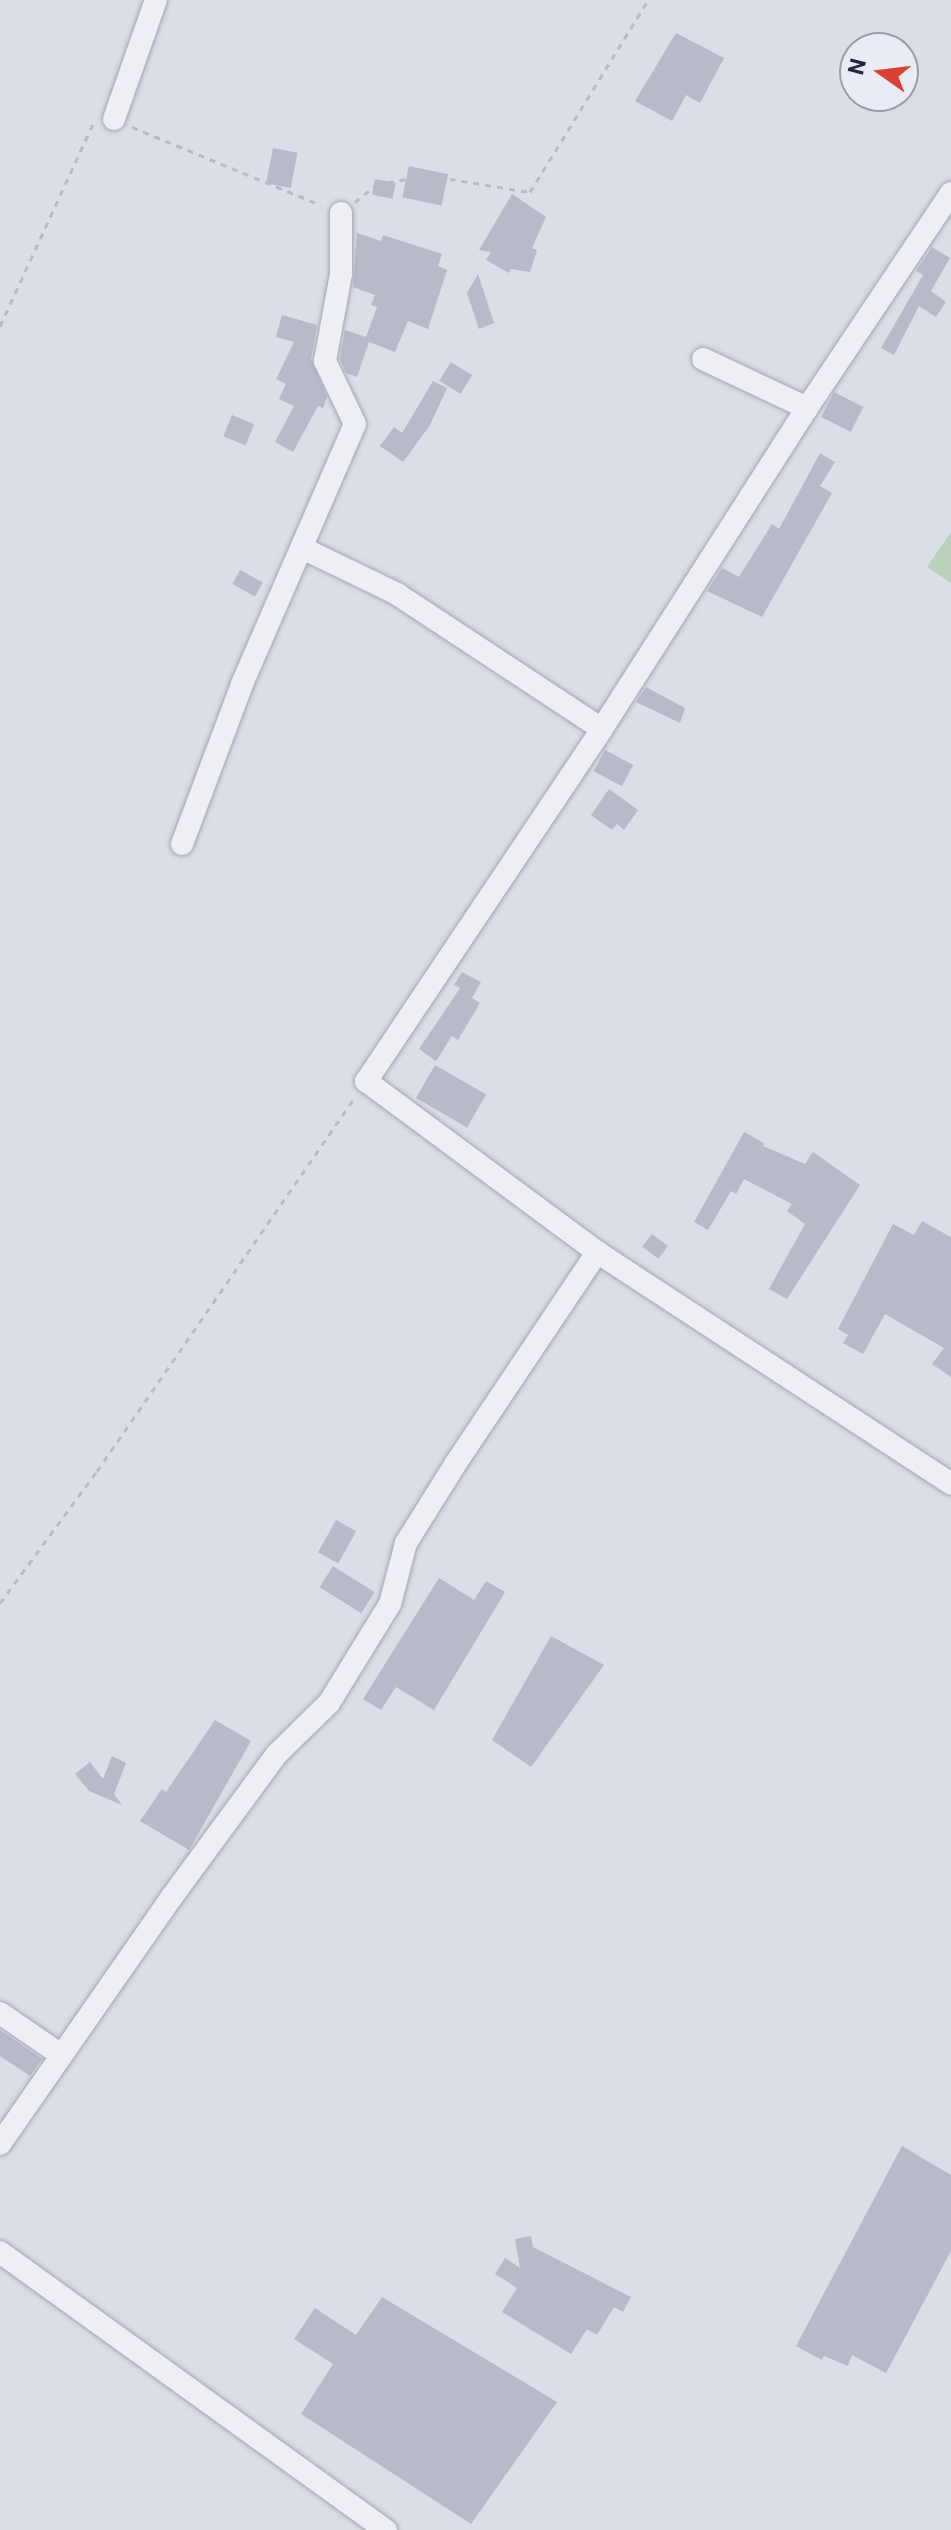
<!DOCTYPE html>
<style>
body{margin:0}
#map{position:relative;width:951px;height:2530px;overflow:hidden;background:#dbdde7;font-family:Roboto,sans-serif}
div>[style]{position:absolute}
.green>*{inset:0;background:#bbd1bb}
.building>*{inset:0;background:#b8baca;transform-origin:0 0}
.path>*{height:3px;margin-top:-1.5px;transform-origin:0;background:repeating-linear-gradient(90deg,#b9bac5 0 6px,transparent 0 12px)}
.roads{filter:drop-shadow(0 0 2px #a4a6b4) drop-shadow(0 0 2px #a4a6b4)}
.minor>*{height:22px;margin:-11px;padding:0 11px;transform-origin:11px;border-radius:11px;background:#eeeef5}
span{translate:-50% -50%;white-space:nowrap;text-align:center;line-height:1.15;-webkit-text-stroke:8px #eaecf5;paint-order:stroke}
.north{position:absolute;left:839px;top:32px;width:80px;height:80px;box-sizing:border-box;background:#eaecf5;border:2px solid #9b9dac;border-radius:50%;rotate:284deg;font-size:22px;font-weight:700;line-height:32px;text-align:center;color:#24273e}
.north::after{content:'';display:block;margin:auto;width:28px;height:36px;background:#d94133;clip-path:polygon(50% 0,100% 100%,50% 72%,0 100%)}
</style>
<div id="map">
<div class="green">
<i style="clip-path:polygon(951px 532px,951px 583px,927px 567px)"></i>
</div>
<div class="building">
<i style="clip-path:polygon(676px 33px,724px 58px,700px 103px,686px 95px,672px 121px,635px 101px)"></i>
<i style="left:273px;top:148px;width:25px;height:36px;rotate:11deg"></i>
<i style="left:409px;top:166px;width:40px;height:32px;rotate:12deg"></i>
<i style="left:375px;top:179px;width:21px;height:16px;rotate:11deg"></i>
<i style="clip-path:polygon(512px 194px,546px 217px,532px 248px,537px 250px,530px 272px,511px 269px,509px 273px,486px 260px,491px 252px,479px 250px)"></i>
<i style="clip-path:polygon(357px 233px,381px 241px,383px 235px,442px 254px,438px 266px,447px 270px,428px 329px,408px 321px,395px 352px,369px 342px,357px 377px,346px 373px,340px 359px,345px 330px,366px 337px,377px 307px,371px 305px,375px 295px,353px 287px)"></i>
<i style="clip-path:polygon(932px 247px,950px 258px,931px 291px,946px 302px,936px 317px,919px 306px,894px 355px,881px 348px,923px 275px,916px 271px)"></i>
<i style="clip-path:polygon(478px 274px,494px 323px,479px 329px,467px 293px)"></i>
<i style="clip-path:polygon(282px 315px,317px 325px,311px 359px,327px 397px,323px 408px,318px 406px,293px 452px,275px 442px,294px 406px,279px 399px,286px 384px,276px 379px,294px 342px,276px 337px)"></i>
<i style="left:451px;top:362px;width:25px;height:22px;rotate:32deg"></i>
<i style="clip-path:polygon(433px 381px,447px 388px,430px 425px,403px 462px,380px 446px,394px 427px,402px 433px)"></i>
<i style="left:834px;top:392px;width:33px;height:28px;rotate:27deg"></i>
<i style="left:232px;top:415px;width:24px;height:23px;rotate:22deg"></i>
<i style="clip-path:polygon(820px 453px,835px 462px,820px 486px,832px 493px,762px 617px,707px 591px,722px 568px,739px 577px,772px 524px,779px 529px)"></i>
<i style="left:240px;top:570px;width:26px;height:16px;rotate:29deg"></i>
<i style="clip-path:polygon(646px 687px,685px 708px,680px 723px,636px 702px)"></i>
<i style="left:605px;top:750px;width:32px;height:24px;rotate:28deg"></i>
<i style="clip-path:polygon(609px 789px,638px 810px,624px 830px,617px 824px,612px 830px,591px 815px)"></i>
<i style="clip-path:polygon(462px 972px,481px 982px,472px 998px,480px 1003px,458px 1040px,452px 1036px,436px 1061px,419px 1049px,460px 988px,454px 985px)"></i>
<i style="left:435px;top:1065px;width:59px;height:38px;rotate:30deg"></i>
<i style="clip-path:polygon(744px 1132px,764px 1143px,763px 1146px,805px 1164px,813px 1152px,860px 1185px,787px 1299px,769px 1289px,805px 1224px,787px 1211px,792px 1204px,744px 1179px,736px 1194px,731px 1191px,708px 1230px,694px 1222px)"></i>
<i style="clip-path:polygon(922px 1221px,951px 1237px,951px 1377px,932px 1364px,944px 1348px,885px 1314px,863px 1354px,843px 1343px,848px 1335px,838px 1329px,893px 1224px,914px 1235px)"></i>
<i style="left:652px;top:1234px;width:20px;height:16px;rotate:37deg"></i>
<i style="left:336px;top:1520px;width:23px;height:37px;rotate:29deg"></i>
<i style="left:333px;top:1566px;width:49px;height:25px;rotate:32deg"></i>
<i style="clip-path:polygon(439px 1578px,474px 1600px,486px 1581px,505px 1592px,434px 1710px,396px 1687px,381px 1710px,363px 1699px)"></i>
<i style="clip-path:polygon(551px 1636px,604px 1665px,531px 1767px,492px 1740px)"></i>
<i style="clip-path:polygon(215px 1720px,251px 1741px,189px 1850px,140px 1821px,162px 1789px,166px 1792px)"></i>
<i style="clip-path:polygon(112px 1756px,126px 1763px,114px 1794px,122px 1805px,89px 1791px,75px 1774px,90px 1762px,103px 1779px)"></i>
<i style="clip-path:polygon(0 2030px,42px 2059px,30px 2076px,0 2056px)"></i>
<i style="clip-path:polygon(902px 2146px,951px 2175px,951px 2251px,886px 2373px,852px 2355px,848px 2366px,824px 2356px,822px 2360px,796px 2346px)"></i>
<i style="clip-path:polygon(531px 2236px,533px 2247px,631px 2297px,623px 2312px,614px 2307px,597px 2335px,587px 2329px,571px 2354px,502px 2312px,517px 2288px,495px 2274px,505px 2258px,520px 2268px,515px 2239px)"></i>
<i style="clip-path:polygon(382px 2297px,557px 2402px,471px 2524px,301px 2414px,333px 2364px,294px 2339px,315px 2308px,356px 2335px)"></i>
</div>
<div class="path">
<i style="left:132px;top:127px;width:204px;rotate:22.4deg"></i>
<i style="left:355px;top:202px;width:27px;rotate:-39deg"></i>
<i style="left:376px;top:185px;width:51px;rotate:-11.3deg"></i>
<i style="left:426px;top:175px;width:105px;rotate:9.3deg"></i>
<i style="left:530px;top:192px;width:225px;rotate:-58.4deg"></i>
<i style="left:0;top:326px;width:225px;rotate:-65.3deg"></i>
<i style="left:0;top:1603px;width:164px;rotate:-53.7deg"></i>
<i style="left:97px;top:1471px;width:454px;rotate:-55.4deg"></i>
</div>
<div class="roads">
<div class="minor">
<i style="left:114px;top:119px;width:126px;rotate:-70.6deg"></i>
<i style="left:951px;top:193px;width:259px;rotate:123.8deg"></i>
<i style="left:807px;top:408px;width:381px;rotate:122.6deg"></i>
<i style="left:602px;top:729px;width:424px;rotate:123.8deg"></i>
<i style="left:366px;top:1081px;width:287px;rotate:36.5deg"></i>
<i style="left:597px;top:1252px;width:423px;rotate:33.2deg"></i>
<i style="left:703px;top:359px;width:115px;rotate:25.2deg"></i>
<i style="left:302px;top:548px;width:106px;rotate:25.8deg"></i>
<i style="left:397px;top:594px;width:245px;rotate:33.4deg"></i>
<i style="left:182px;top:844px;width:171px;rotate:-69.4deg"></i>
<i style="left:242px;top:684px;width:283px;rotate:-66.5deg"></i>
<i style="left:355px;top:424px;width:70px;rotate:-115.5deg"></i>
<i style="left:325px;top:361px;width:88px;rotate:-79.6deg"></i>
<i style="left:341px;top:274px;width:61px;rotate:-90deg"></i>
<i style="left:0;top:2013px;width:74px;rotate:34.5deg"></i>
<i style="left:0;top:2144px;width:300px;rotate:-55.2deg"></i>
<i style="left:171px;top:1898px;width:177px;rotate:-53.7deg"></i>
<i style="left:276px;top:1755px;width:74px;rotate:-44.5deg"></i>
<i style="left:329px;top:1703px;width:116px;rotate:-58.4deg"></i>
<i style="left:390px;top:1604px;width:63px;rotate:-75.3deg"></i>
<i style="left:406px;top:1543px;width:94px;rotate:-58deg"></i>
<i style="left:456px;top:1463px;width:254px;rotate:-56.2deg"></i>
<i style="left:0;top:2252px;width:476px;rotate:35.8deg"></i>
</div>
</div>
<div class="north">N</div>
</div>
